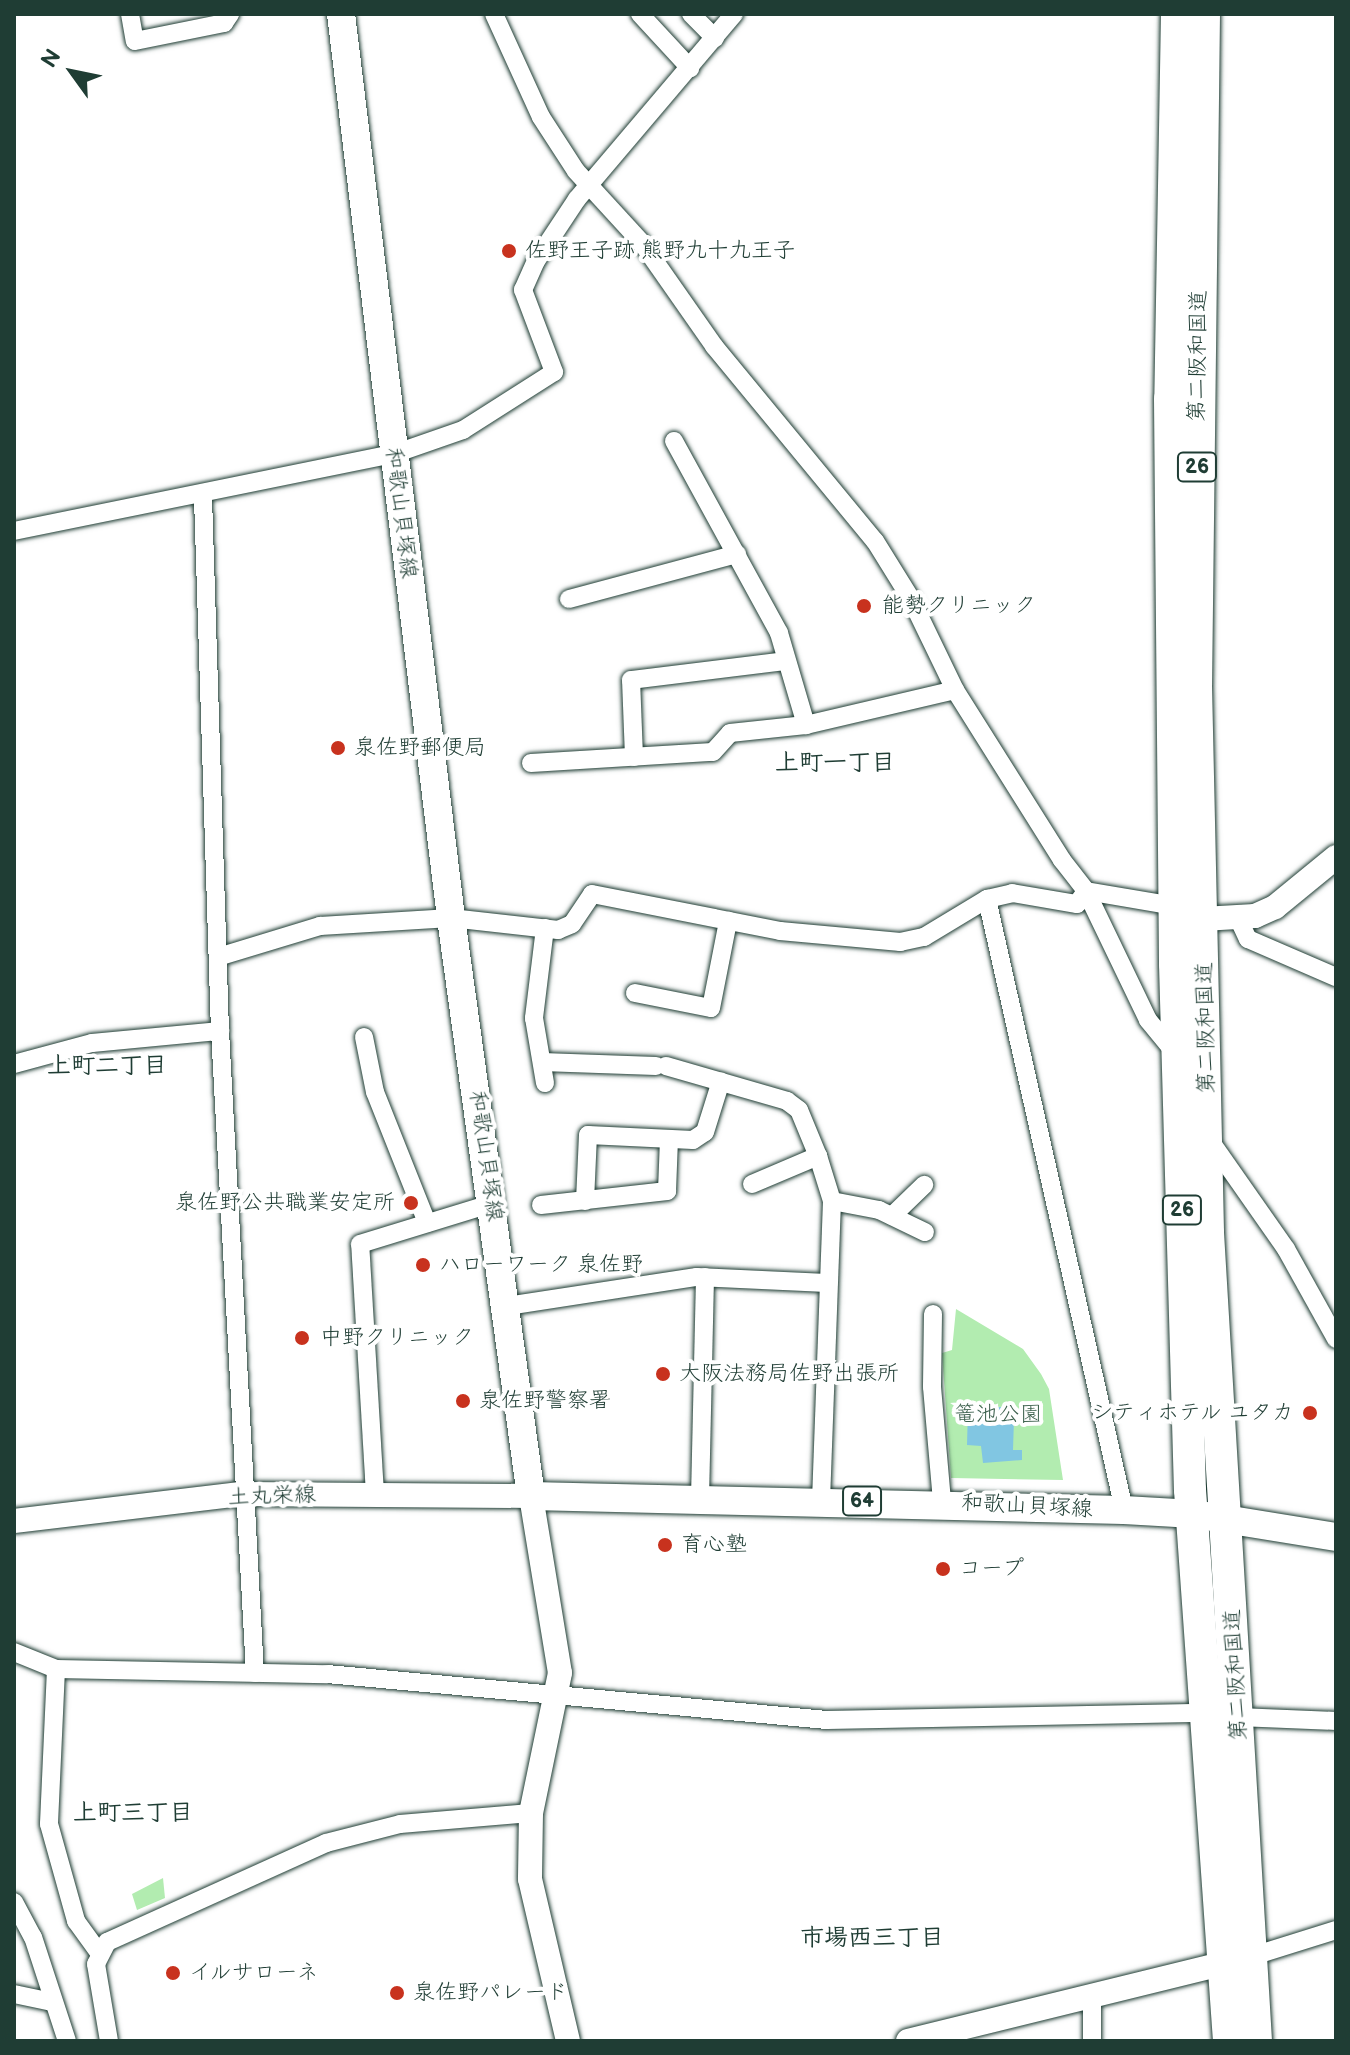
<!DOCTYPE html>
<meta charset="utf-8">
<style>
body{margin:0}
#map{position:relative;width:1350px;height:2055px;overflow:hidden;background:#fff;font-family:"Balsamiq Sans","Klee One",sans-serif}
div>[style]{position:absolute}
.green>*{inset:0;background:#b2ecb0}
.water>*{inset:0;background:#81c6e2}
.roads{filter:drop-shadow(0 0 2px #1f3d34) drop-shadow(0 0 2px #1f3d34)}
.street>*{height:18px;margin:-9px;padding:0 9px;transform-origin:9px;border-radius:9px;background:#fff}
.secondary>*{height:24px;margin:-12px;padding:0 12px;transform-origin:12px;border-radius:12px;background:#fff}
.primary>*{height:28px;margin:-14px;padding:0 14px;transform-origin:14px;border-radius:14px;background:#fff}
.highway>*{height:32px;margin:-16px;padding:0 16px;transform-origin:16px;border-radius:16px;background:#fff}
.dots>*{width:22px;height:22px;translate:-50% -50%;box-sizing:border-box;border:4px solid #fff;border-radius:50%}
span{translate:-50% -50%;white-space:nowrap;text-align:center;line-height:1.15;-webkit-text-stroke:8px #fff;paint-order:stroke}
.shield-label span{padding:2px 6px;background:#fff;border:2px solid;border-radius:6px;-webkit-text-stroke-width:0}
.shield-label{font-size:20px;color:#1f3d34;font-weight:700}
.poi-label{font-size:22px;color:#1f3d34}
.left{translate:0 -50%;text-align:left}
.right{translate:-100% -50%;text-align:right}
.street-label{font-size:22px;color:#1f3d34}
.park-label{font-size:22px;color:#3c604d}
.neighbourhood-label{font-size:24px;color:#1f3d34;font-weight:700}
.frame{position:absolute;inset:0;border:16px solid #1f3d34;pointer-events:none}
.north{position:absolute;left:32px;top:32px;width:80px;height:80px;-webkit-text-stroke:6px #fff;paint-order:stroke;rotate:303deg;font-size:22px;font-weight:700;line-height:32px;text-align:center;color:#1f3d34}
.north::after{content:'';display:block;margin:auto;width:28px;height:36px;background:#1f3d34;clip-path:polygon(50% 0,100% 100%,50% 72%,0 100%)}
</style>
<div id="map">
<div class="green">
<i style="clip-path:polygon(956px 1309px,1023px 1349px,1041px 1374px,1049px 1389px,1063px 1480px,951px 1478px,942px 1353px,952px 1350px)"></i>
<i style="clip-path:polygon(163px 1878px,165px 1898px,137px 1910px,132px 1894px)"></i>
</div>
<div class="water">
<i style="clip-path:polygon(1002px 1407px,1002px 1420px,1014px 1419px,1013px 1450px,1022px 1450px,1022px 1460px,983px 1463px,981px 1446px,967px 1445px,968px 1408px)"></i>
</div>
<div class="roads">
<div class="street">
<i style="left:130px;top:14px;width:27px;rotate:80deg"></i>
<i style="left:135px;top:41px;width:91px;rotate:-11.4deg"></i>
<i style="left:224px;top:23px;width:11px;rotate:-56deg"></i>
<i style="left:494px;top:14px;width:113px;rotate:65.5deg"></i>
<i style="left:541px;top:117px;width:64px;rotate:57.1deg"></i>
<i style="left:576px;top:171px;width:98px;rotate:47.5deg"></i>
<i style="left:642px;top:243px;width:126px;rotate:55deg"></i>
<i style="left:714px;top:346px;width:253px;rotate:50.5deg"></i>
<i style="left:875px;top:541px;width:68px;rotate:58.2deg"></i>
<i style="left:911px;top:599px;width:101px;rotate:64.2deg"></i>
<i style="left:955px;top:690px;width:201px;rotate:57.8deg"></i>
<i style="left:1062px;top:860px;width:39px;rotate:52deg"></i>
<i style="left:1086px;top:891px;width:89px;rotate:9.7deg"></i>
<i style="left:640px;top:14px;width:74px;rotate:47.2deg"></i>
<i style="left:691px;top:14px;width:34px;rotate:45deg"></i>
<i style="left:674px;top:441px;width:219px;rotate:61.3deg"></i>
<i style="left:779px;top:633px;width:96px;rotate:73.6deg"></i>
<i style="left:203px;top:497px;width:534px;rotate:88.18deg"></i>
<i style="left:220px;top:1031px;width:643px;rotate:86.88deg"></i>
<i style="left:14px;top:531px;width:388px;rotate:-11.5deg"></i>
<i style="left:394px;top:454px;width:73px;rotate:-19.2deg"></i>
<i style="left:463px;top:430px;width:108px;rotate:-32.5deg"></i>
<i style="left:554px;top:372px;width:88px;rotate:-110.7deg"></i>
<i style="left:523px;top:290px;width:32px;rotate:-66deg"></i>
<i style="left:536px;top:261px;width:74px;rotate:-56.5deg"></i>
<i style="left:577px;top:199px;width:243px;rotate:-49.7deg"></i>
<i style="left:569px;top:599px;width:174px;rotate:-15deg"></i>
<i style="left:634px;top:757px;width:77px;rotate:-92.2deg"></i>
<i style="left:631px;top:680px;width:156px;rotate:-7deg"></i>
<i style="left:531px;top:763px;width:182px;rotate:-3.5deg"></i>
<i style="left:713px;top:752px;width:25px;rotate:-48deg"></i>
<i style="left:730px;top:733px;width:76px;rotate:-6deg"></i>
<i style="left:806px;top:725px;width:153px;rotate:-13.2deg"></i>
<i style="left:987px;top:899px;width:626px;rotate:77.36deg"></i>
<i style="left:1239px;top:920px;width:21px;rotate:65deg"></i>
<i style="left:1248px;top:939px;width:96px;rotate:23.4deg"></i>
<i style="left:545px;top:928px;width:91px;rotate:97deg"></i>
<i style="left:534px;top:1018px;width:66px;rotate:80.4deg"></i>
<i style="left:218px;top:957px;width:107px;rotate:-16.9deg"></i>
<i style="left:320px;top:926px;width:131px;rotate:-3.5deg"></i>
<i style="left:451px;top:918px;width:108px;rotate:6.4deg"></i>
<i style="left:558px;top:930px;width:15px;rotate:-23deg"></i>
<i style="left:572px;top:924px;width:36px;rotate:-56deg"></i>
<i style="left:592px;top:894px;width:192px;rotate:11.1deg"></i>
<i style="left:780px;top:931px;width:121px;rotate:5.2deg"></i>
<i style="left:900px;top:942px;width:25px;rotate:-12deg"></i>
<i style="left:924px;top:937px;width:74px;rotate:-31.1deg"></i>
<i style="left:987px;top:899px;width:26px;rotate:-13deg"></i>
<i style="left:1012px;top:893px;width:66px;rotate:9.6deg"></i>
<i style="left:1077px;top:904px;width:16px;rotate:-55deg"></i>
<i style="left:1086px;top:891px;width:143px;rotate:64.3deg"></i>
<i style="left:1148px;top:1020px;width:44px;rotate:50.5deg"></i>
<i style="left:635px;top:993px;width:77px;rotate:11.2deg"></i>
<i style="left:711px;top:1008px;width:89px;rotate:-78.9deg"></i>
<i style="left:364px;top:1037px;width:56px;rotate:78.7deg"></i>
<i style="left:375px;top:1092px;width:141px;rotate:68.3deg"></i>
<i style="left:542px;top:1062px;width:114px;rotate:2deg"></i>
<i style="left:14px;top:1064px;width:81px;rotate:-15.1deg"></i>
<i style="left:92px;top:1043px;width:129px;rotate:-5.4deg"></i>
<i style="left:666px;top:1066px;width:126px;rotate:16.1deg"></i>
<i style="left:787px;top:1101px;width:15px;rotate:37deg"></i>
<i style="left:799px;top:1110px;width:50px;rotate:67.6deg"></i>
<i style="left:1209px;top:1139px;width:134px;rotate:55deg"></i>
<i style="left:1286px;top:1249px;width:103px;rotate:60.9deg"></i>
<i style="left:752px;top:1184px;width:72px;rotate:-23deg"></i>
<i style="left:818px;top:1156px;width:47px;rotate:72.7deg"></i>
<i style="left:832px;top:1201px;width:299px;rotate:92.1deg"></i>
<i style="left:585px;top:1201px;width:66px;rotate:-87.4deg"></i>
<i style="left:588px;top:1135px;width:105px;rotate:2.7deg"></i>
<i style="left:693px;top:1140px;width:14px;rotate:-34deg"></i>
<i style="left:705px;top:1132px;width:53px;rotate:-72.6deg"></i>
<i style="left:832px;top:1201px;width:48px;rotate:10.8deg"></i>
<i style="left:879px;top:1210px;width:51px;rotate:25.6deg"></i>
<i style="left:541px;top:1205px;width:127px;rotate:-6.3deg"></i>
<i style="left:667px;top:1191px;width:52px;rotate:-87.8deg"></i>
<i style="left:892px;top:1216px;width:45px;rotate:-44.1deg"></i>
<i style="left:507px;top:1306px;width:192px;rotate:-8.7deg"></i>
<i style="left:697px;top:1277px;width:130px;rotate:2.6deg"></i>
<i style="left:933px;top:1314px;width:73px;rotate:90.8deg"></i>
<i style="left:932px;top:1387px;width:115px;rotate:85deg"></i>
<i style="left:375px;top:1494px;width:250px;rotate:-93.4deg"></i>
<i style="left:360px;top:1244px;width:139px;rotate:-17.1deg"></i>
<i style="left:700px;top:1498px;width:221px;rotate:-88.7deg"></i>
<i style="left:14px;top:1652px;width:45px;rotate:22deg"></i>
<i style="left:56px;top:1669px;width:271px;rotate:1.1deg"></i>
<i style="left:327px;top:1674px;width:502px;rotate:5.26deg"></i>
<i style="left:827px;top:1720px;width:379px;rotate:-1.1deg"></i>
<i style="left:56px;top:1669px;width:155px;rotate:92.6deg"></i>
<i style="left:49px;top:1824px;width:101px;rotate:74.4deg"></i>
<i style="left:76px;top:1921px;width:37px;rotate:54deg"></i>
<i style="left:1238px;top:1717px;width:98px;rotate:2.3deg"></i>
<i style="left:14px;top:1902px;width:40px;rotate:62deg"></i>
<i style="left:33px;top:1937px;width:109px;rotate:71.9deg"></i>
<i style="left:1250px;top:1957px;width:90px;rotate:-17.4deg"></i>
<i style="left:14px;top:1994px;width:40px;rotate:12deg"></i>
<i style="left:109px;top:2041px;width:78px;rotate:-99.6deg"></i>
<i style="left:96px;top:1964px;width:25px;rotate:-63deg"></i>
<i style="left:107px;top:1942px;width:240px;rotate:-24.3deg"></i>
<i style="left:326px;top:1843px;width:76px;rotate:-14.4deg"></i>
<i style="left:400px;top:1824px;width:131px;rotate:-4.8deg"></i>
<i style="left:1092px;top:2041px;width:45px;rotate:-90deg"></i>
</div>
<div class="secondary">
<i style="left:1188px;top:913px;width:15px;rotate:23deg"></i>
<i style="left:1202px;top:919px;width:53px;rotate:-3.2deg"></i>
<i style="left:1255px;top:916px;width:22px;rotate:-24deg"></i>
<i style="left:1275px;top:907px;width:79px;rotate:-39.3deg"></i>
<i style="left:14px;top:1521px;width:230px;rotate:-6.8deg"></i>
<i style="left:242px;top:1494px;width:289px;rotate:0.4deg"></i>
<i style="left:531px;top:1496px;width:179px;rotate:80.7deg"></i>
<i style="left:560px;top:1673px;width:143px;rotate:101.7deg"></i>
<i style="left:531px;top:1813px;width:66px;rotate:90.9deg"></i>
<i style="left:530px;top:1879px;width:166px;rotate:76.8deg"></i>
<i style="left:908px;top:2041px;width:341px;rotate:-13.8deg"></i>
</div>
<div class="primary">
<i style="left:341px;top:14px;width:911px;rotate:83.06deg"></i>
<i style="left:451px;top:918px;width:584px;rotate:82.12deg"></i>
<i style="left:531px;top:1496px;width:593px;rotate:1.35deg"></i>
<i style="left:1124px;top:1510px;width:70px;rotate:3.3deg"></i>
<i style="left:1194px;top:1514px;width:144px;rotate:9.2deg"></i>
</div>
<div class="highway">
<i style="left:1177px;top:14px;width:385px;rotate:91deg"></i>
<i style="left:1170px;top:399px;width:565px;rotate:89.49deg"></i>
<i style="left:1175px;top:964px;width:526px;rotate:88.37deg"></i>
<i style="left:1190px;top:1490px;width:552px;rotate:85.95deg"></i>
<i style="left:1204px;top:14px;width:672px;rotate:90.68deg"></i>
<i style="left:1196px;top:686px;width:547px;rotate:88.74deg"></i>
<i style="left:1208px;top:1233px;width:809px;rotate:86.6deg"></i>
</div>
</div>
<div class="dots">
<i style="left:509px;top:251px;background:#c8321e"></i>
<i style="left:864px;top:606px;background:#c8321e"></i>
<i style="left:338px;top:748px;background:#c8321e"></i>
<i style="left:411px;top:1203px;background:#c8321e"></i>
<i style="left:423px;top:1265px;background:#c8321e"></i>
<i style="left:302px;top:1338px;background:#c8321e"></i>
<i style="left:663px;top:1374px;background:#c8321e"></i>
<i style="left:463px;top:1401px;background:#c8321e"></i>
<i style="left:1310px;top:1413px;background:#c8321e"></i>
<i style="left:665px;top:1545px;background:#c8321e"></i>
<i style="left:943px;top:1569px;background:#c8321e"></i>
<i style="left:173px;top:1973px;background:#c8321e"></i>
<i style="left:397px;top:1993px;background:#c8321e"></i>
</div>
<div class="shield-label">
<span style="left:1197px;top:467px">26</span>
<span style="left:1182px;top:1210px">26</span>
<span style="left:862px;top:1501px">64</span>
</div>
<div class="poi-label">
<span class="left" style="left:525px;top:251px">佐野王子跡 熊野九十九王子</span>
<span class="left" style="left:882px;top:606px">能勢クリニック</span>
<span class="left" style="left:354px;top:748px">泉佐野郵便局</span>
<span class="right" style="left:395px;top:1203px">泉佐野公共職業安定所</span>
<span class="left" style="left:439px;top:1265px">ハローワーク 泉佐野</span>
<span class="left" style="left:320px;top:1338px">中野クリニック</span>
<span class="left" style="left:679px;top:1374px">大阪法務局佐野出張所</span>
<span class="left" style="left:479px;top:1401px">泉佐野警察署</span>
<span class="right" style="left:1294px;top:1413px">シティホテル ユタカ</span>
<span class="left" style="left:681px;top:1545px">育心塾</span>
<span class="left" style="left:959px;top:1569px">コープ</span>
<span class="left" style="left:189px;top:1973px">イルサローネ</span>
<span class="left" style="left:413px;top:1993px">泉佐野パレード</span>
</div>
<div class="street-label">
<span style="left:1198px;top:356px;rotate:-89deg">第二阪和国道</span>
<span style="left:401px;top:513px;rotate:83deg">和歌山貝塚線</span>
<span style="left:1206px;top:1028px;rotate:-91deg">第二阪和国道</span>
<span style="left:486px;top:1156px;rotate:82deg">和歌山貝塚線</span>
<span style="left:272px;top:1496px;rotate:-2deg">土丸栄線</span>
<span style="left:1027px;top:1506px;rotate:3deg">和歌山貝塚線</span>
<span style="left:1236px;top:1675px;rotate:-93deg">第二阪和国道</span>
</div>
<div class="park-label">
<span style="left:998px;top:1415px">篭池公園</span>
</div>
<div class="neighbourhood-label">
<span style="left:835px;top:763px">上町一丁目</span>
<span style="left:107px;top:1066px">上町二丁目</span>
<span style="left:133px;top:1813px">上町三丁目</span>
<span style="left:872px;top:1938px">市場西三丁目</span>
</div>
<div class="frame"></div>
<div class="north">N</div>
</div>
